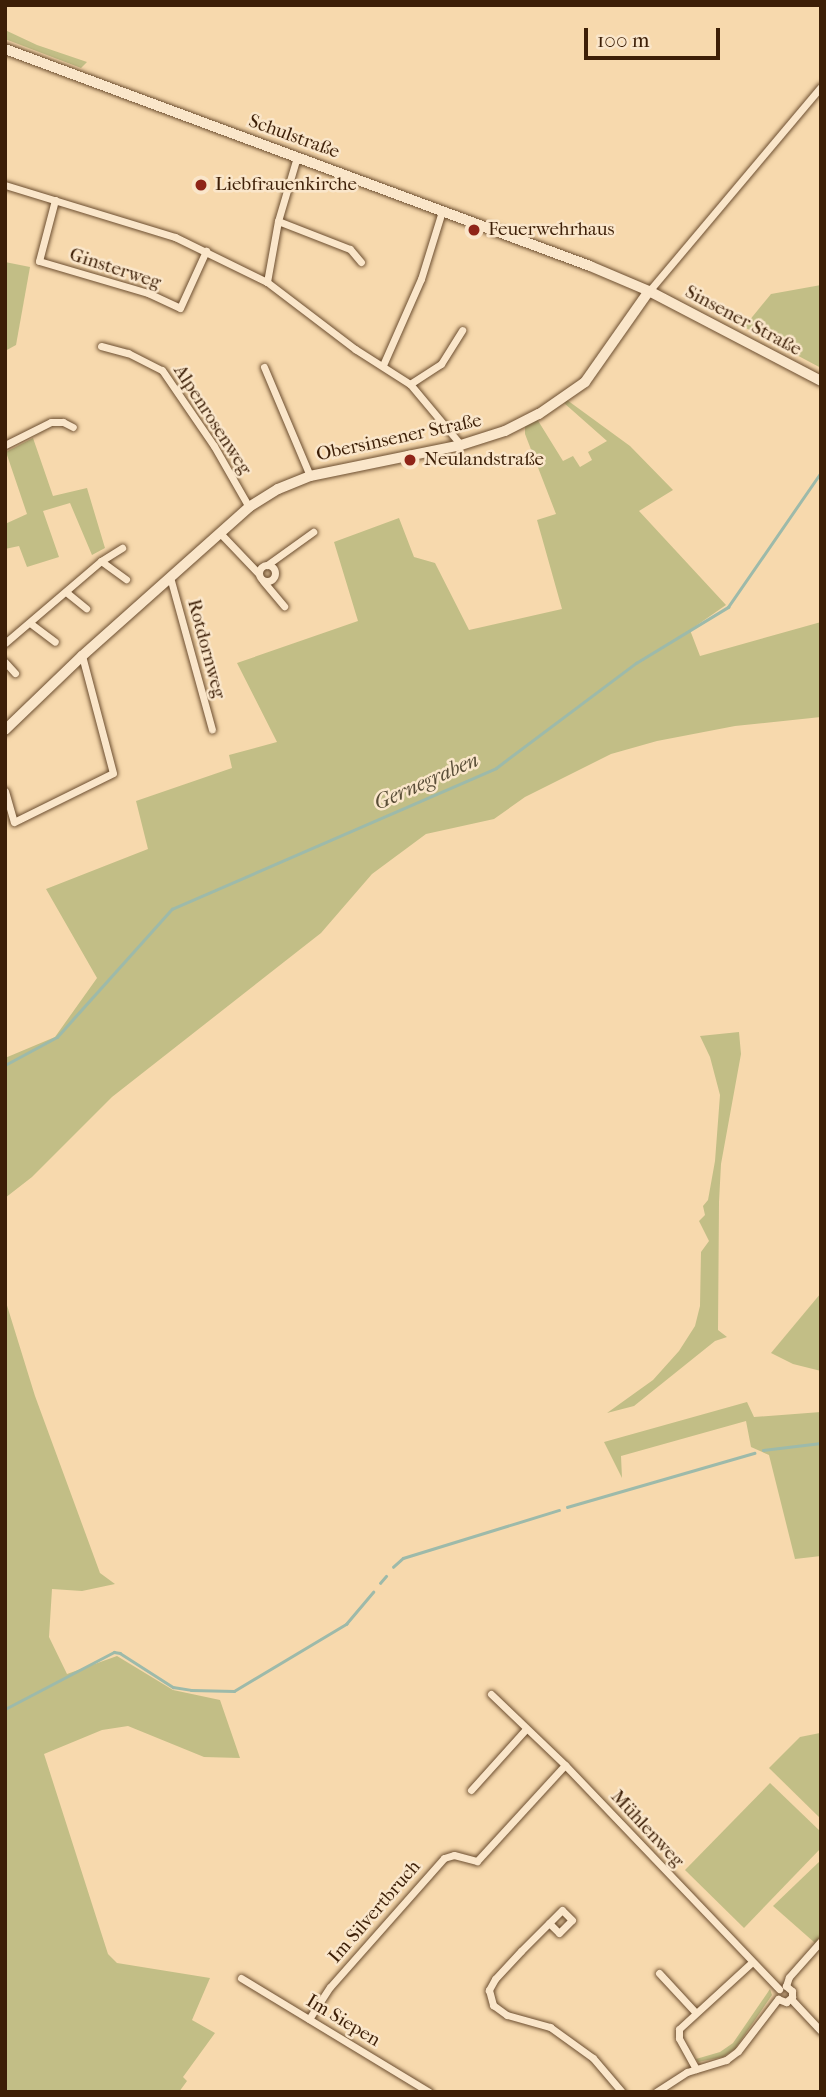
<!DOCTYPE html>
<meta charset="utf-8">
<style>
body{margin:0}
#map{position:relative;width:826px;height:2097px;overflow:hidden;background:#f7d9ad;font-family:"IM FELL French Canon",serif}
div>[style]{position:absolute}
.green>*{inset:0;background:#c2be86}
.stream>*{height:2.5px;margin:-1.25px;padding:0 1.25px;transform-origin:1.25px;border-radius:1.25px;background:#9dbaaa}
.roads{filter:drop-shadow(0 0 2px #6c4e30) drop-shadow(0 0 2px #6c4e30)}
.street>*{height:7px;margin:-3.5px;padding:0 3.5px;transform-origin:3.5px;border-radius:3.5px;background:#fae6ca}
.street>.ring{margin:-3.5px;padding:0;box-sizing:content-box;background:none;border:7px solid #fae6ca;border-radius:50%}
.secondary>*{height:10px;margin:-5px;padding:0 5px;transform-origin:5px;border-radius:5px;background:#fae6ca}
.dots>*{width:19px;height:19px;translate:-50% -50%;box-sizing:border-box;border:4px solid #fae6ca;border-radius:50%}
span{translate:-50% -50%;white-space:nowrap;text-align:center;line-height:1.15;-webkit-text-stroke:5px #fae6ca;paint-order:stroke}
.street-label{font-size:19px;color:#3d1f07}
.poi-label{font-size:19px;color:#3d1f07}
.left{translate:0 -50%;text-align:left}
.water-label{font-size:21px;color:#5a4e38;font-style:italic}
.frame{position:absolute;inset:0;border:7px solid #3d1f07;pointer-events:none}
.scale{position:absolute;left:584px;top:28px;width:136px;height:32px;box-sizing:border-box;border:4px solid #3d1f07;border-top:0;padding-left:9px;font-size:21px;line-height:24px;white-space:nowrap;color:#3d1f07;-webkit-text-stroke:5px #fae6ca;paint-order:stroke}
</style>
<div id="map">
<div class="green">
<i style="clip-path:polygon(5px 30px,37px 45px,87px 62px,81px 68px,5px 39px)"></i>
<i style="clip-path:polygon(5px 262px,30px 267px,16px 345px,5px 351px)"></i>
<i style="clip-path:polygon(821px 285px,821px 368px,744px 327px,771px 294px)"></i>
<i style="clip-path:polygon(567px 400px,630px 446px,673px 490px,639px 511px,726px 605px,690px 630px,700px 656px,821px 622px,821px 717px,735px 726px,657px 741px,611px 754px,525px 797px,494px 819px,426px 834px,372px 874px,321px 933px,112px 1097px,32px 1177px,5px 1198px,5px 1058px,55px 1037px,97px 978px,46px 889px,148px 849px,136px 801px,232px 768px,229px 755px,277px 742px,237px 663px,358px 621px,334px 542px,399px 518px,414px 557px,435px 563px,469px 630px,562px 609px,537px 520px,556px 514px,525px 434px,525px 425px,537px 419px,563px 461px,573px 456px,580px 467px,592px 460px,588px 452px,607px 441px,564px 403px)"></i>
<i style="clip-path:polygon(33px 438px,53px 496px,87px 488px,105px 548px,92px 555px,70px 503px,43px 511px,59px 557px,27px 567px,19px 546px,5px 549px,5px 524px,27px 514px,6px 452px)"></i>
<i style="clip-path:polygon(739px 1032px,741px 1054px,721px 1164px,719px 1202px,718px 1330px,727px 1337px,715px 1341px,634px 1406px,607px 1413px,653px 1380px,679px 1351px,695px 1326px,700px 1306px,701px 1252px,709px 1241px,699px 1221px,705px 1215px,703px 1206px,708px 1200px,715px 1161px,720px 1095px,710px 1057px,700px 1036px)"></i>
<i style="clip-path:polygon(821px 1293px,821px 1371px,793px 1364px,771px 1353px)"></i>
<i style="clip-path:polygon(5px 1299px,35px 1396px,100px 1573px,115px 1584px,82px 1591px,52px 1589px,49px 1637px,67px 1674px,117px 1656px,173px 1690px,220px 1700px,240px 1758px,204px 1757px,128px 1726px,102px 1730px,44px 1754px,108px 1954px,117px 1963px,210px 1978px,192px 2020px,215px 2033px,183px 2077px,187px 2081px,179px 2092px,5px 2092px)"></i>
<i style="clip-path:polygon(747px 1402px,754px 1417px,821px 1412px,821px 1556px,795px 1559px,769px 1455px,751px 1447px,746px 1421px,621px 1456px,622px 1478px,604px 1442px)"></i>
<i style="clip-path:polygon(820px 1733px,821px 1739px,821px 1819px,769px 1768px,800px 1737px)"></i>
<i style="clip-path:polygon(770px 1783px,821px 1832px,821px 1848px,744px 1928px,685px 1870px)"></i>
<i style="clip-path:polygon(821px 1860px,821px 1936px,815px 1943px,773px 1906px)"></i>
<i style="clip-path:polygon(770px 1989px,772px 1995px,735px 2049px,723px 2057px,698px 2062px,696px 2059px,720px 2052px,733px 2043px)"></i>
</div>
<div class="stream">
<i style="left:5px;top:1065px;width:59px;rotate:-28.3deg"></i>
<i style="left:57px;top:1037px;width:172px;rotate:-48.1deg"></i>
<i style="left:172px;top:909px;width:353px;rotate:-23.5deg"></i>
<i style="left:496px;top:768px;width:175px;rotate:-36.9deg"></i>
<i style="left:636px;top:663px;width:108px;rotate:-31.3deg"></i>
<i style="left:728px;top:607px;width:164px;rotate:-55.4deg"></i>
<i style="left:763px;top:1450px;width:58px;rotate:-6.9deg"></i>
<i style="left:567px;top:1507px;width:195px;rotate:-16.1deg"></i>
<i style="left:393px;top:1567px;width:13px;rotate:-42deg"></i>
<i style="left:403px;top:1558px;width:163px;rotate:-17.1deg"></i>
<i style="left:380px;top:1583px;width:9px;rotate:-49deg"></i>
<i style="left:5px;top:1709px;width:123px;rotate:-27.6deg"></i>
<i style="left:114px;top:1652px;width:6px;rotate:9deg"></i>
<i style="left:120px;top:1653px;width:63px;rotate:32.7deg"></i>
<i style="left:173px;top:1687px;width:18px;rotate:9deg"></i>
<i style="left:191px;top:1690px;width:43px;rotate:1.3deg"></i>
<i style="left:234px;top:1691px;width:131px;rotate:-30.9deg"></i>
<i style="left:346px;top:1624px;width:42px;rotate:-49.8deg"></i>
</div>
<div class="roads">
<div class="street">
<i style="left:5px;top:185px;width:178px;rotate:17deg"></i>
<i style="left:175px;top:237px;width:102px;rotate:26.1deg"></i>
<i style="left:267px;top:282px;width:111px;rotate:37.3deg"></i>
<i style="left:355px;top:349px;width:65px;rotate:32.5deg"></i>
<i style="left:410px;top:384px;width:80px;rotate:50.1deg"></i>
<i style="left:55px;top:200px;width:63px;rotate:104.7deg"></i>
<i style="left:39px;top:261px;width:114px;rotate:16.4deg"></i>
<i style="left:148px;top:293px;width:35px;rotate:25deg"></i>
<i style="left:180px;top:308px;width:63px;rotate:-65.5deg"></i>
<i style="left:278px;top:221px;width:77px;rotate:21.3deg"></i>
<i style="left:350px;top:249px;width:17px;rotate:50deg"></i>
<i style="left:267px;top:282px;width:62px;rotate:-79.8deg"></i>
<i style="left:278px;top:221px;width:67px;rotate:-73.5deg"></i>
<i style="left:649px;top:291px;width:267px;rotate:-49.9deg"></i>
<i style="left:101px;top:346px;width:28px;rotate:15deg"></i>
<i style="left:128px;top:353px;width:38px;rotate:27deg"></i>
<i style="left:162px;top:370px;width:92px;rotate:55.6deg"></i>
<i style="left:214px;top:446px;width:70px;rotate:60.2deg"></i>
<i style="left:383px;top:365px;width:94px;rotate:-66.2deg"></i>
<i style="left:421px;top:279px;width:71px;rotate:-72.8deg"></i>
<i style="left:264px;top:367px;width:118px;rotate:67.1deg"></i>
<i style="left:410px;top:384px;width:37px;rotate:-33deg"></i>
<i style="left:441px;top:364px;width:40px;rotate:-58deg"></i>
<i style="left:5px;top:445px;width:51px;rotate:-26.6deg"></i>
<i style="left:51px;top:422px;width:12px"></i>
<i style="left:63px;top:422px;width:11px;rotate:27deg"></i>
<i style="left:219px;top:532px;width:57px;rotate:46.4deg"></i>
<i style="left:101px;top:561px;width:31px;rotate:36deg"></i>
<i class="ring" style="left:259px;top:565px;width:9px;height:9px"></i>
<i style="left:267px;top:565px;width:57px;rotate:-35.7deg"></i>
<i style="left:170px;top:577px;width:158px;rotate:74.6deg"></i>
<i style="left:263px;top:581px;width:33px;rotate:50deg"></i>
<i style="left:66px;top:592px;width:26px;rotate:39deg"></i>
<i style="left:30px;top:623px;width:31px;rotate:37deg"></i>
<i style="left:5px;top:643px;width:126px;rotate:-40.5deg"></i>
<i style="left:101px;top:561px;width:25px;rotate:-32deg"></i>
<i style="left:5px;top:662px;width:15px;rotate:48deg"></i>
<i style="left:5px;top:791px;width:32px;rotate:74deg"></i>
<i style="left:14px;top:822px;width:110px;rotate:-26.3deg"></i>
<i style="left:113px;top:773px;width:121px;rotate:-104.8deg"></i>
<i style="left:491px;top:1694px;width:103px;rotate:43.8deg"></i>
<i style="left:565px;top:1765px;width:310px;rotate:46.3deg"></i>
<i style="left:471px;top:1790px;width:82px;rotate:-48deg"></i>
<i style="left:549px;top:1923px;width:14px;rotate:45deg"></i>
<i style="left:559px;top:1933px;width:18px;rotate:-45deg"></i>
<i style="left:572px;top:1920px;width:14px;rotate:-135deg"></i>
<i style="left:562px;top:1910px;width:58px;rotate:135deg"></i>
<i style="left:521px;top:1951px;width:38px;rotate:133deg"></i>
<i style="left:495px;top:1979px;width:13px;rotate:119deg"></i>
<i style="left:489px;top:1990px;width:16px;rotate:75deg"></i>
<i style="left:493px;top:2005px;width:17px;rotate:36deg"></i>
<i style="left:507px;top:2015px;width:45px;rotate:15.6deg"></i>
<i style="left:550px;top:2027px;width:53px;rotate:35.8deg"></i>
<i style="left:593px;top:2058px;width:45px;rotate:49.5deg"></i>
<i style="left:659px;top:1973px;width:54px;rotate:47.2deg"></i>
<i style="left:241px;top:1978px;width:220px;rotate:31.2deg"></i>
<i style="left:786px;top:1986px;width:9px;rotate:-72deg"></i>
<i style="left:789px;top:1977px;width:48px;rotate:-48.4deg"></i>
<i style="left:778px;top:1999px;width:9px;rotate:21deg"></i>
<i style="left:786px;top:2002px;width:8px;rotate:-40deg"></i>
<i style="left:792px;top:1997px;width:6px;rotate:-90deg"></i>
<i style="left:792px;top:1991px;width:8px;rotate:-140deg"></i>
<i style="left:791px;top:1999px;width:44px;rotate:46.8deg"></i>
<i style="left:309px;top:2019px;width:38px;rotate:-57deg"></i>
<i style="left:330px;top:1987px;width:172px;rotate:-48.5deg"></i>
<i style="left:444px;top:1858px;width:10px;rotate:-17deg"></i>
<i style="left:454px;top:1855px;width:24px;rotate:15deg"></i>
<i style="left:477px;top:1861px;width:130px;rotate:-47.5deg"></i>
<i style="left:696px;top:2069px;width:35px;rotate:-119deg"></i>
<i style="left:679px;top:2038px;width:9px;rotate:-90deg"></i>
<i style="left:679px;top:2029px;width:99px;rotate:-42.5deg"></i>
<i style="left:656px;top:2092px;width:37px;rotate:-33deg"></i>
<i style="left:687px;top:2072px;width:41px;rotate:-17.1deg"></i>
<i style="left:726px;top:2060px;width:15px;rotate:-37deg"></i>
<i style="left:738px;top:2051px;width:66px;rotate:-52.4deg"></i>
</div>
<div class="secondary">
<i style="left:5px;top:49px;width:624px;rotate:20.35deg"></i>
<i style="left:590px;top:266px;width:64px;rotate:23deg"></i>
<i style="left:649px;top:291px;width:194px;rotate:27.6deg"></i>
<i style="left:5px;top:730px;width:107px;rotate:-43.9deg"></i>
<i style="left:82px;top:656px;width:224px;rotate:-41.7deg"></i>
<i style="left:249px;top:507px;width:34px;rotate:-32deg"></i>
<i style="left:278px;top:489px;width:35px;rotate:-22deg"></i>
<i style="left:310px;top:476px;width:154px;rotate:-11.6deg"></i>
<i style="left:461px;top:445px;width:46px;rotate:-17.7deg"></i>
<i style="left:505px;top:431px;width:38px;rotate:-27deg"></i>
<i style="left:539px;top:414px;width:56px;rotate:-34.8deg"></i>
<i style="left:585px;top:382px;width:111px;rotate:-54.9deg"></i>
</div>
</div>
<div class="dots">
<i style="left:201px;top:185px;background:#8f2418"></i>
<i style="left:474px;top:230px;background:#8f2418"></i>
<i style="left:410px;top:460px;background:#8f2418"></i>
</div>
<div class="street-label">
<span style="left:294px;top:137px;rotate:20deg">Schulstraße</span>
<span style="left:115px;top:269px;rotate:18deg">Ginsterweg</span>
<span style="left:743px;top:321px;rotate:28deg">Sinsener Straße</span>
<span style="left:212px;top:420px;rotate:57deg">Alpenrosenweg</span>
<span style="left:399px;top:438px;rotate:-12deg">Obersinsener Straße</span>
<span style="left:206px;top:649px;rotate:75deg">Rotdornweg</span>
<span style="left:647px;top:1829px;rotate:47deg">Mühlenweg</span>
<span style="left:375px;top:1912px;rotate:-49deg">Im Silvertbruch</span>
<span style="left:343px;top:2021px;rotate:31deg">Im Siepen</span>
</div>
<div class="poi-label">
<span class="left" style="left:215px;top:185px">Liebfrauenkirche</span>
<span class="left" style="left:488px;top:230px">Feuerwehrhaus</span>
<span class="left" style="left:424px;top:460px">Neulandstraße</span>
</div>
<div class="water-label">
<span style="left:426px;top:781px;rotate:-24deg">Gernegraben</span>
</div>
<div class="frame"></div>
<div class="scale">100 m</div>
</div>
